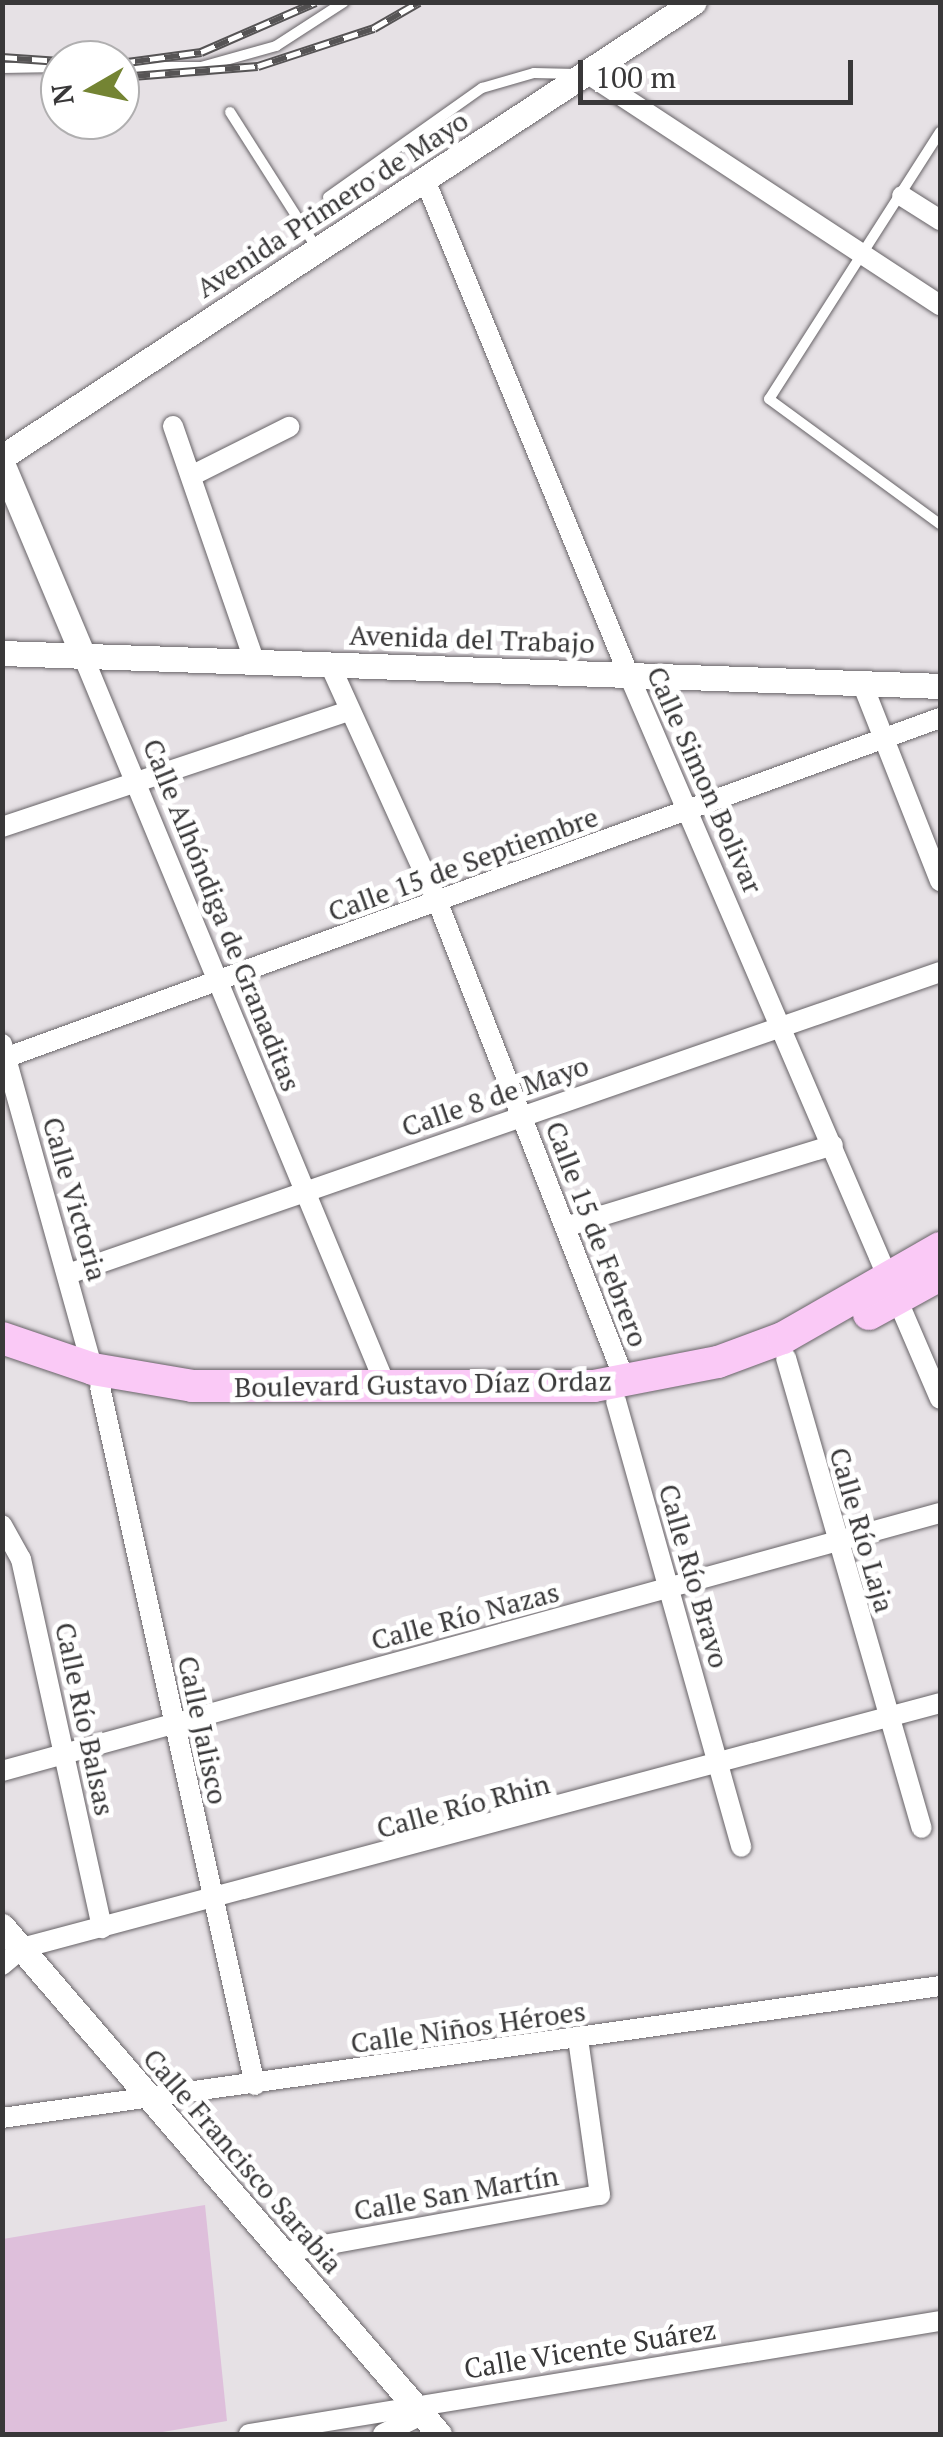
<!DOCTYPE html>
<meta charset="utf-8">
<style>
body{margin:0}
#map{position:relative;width:943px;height:2437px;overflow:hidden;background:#e6e1e5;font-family:"PT Serif",serif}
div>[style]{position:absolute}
.green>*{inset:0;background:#debfdb}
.roads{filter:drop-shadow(0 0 2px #676367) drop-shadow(0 0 2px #676367)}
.service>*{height:10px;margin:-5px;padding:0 5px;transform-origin:5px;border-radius:5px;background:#fff}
.minor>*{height:20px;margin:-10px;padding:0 10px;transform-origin:10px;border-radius:10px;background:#fff}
.tertiary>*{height:25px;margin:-12.5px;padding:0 12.5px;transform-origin:12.5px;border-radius:12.5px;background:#fff}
.primary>*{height:32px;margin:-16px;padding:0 16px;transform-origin:16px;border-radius:16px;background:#fac9f6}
.rail>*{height:9px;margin-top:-4.5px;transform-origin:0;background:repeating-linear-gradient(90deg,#fff 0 15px,#565455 0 30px);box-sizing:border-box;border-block:2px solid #565455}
span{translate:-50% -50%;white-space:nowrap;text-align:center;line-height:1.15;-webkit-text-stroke:10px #fff;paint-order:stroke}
.street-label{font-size:28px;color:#393839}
.frame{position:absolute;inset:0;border:5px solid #393839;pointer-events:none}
.north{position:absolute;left:40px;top:40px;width:100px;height:100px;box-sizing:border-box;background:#fff;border:2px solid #b0afb0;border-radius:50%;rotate:261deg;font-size:28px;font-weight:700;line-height:40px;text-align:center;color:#393839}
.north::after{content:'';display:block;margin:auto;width:35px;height:45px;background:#748433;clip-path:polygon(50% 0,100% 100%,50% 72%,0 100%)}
.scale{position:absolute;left:578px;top:60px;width:275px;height:45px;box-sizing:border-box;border:5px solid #393839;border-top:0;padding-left:12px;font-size:30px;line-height:35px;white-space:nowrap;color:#393839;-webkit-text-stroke:8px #fff;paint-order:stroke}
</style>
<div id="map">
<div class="green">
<i style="clip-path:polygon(205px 2205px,227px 2421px,151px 2434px,3px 2434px,3px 2239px)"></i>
</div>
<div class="roads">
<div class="service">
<i style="left:120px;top:67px;width:81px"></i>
<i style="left:201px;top:67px;width:78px;rotate:-15.6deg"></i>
<i style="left:276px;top:46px;width:81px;rotate:-32.9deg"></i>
<i style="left:2px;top:68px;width:58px;rotate:-1deg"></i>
<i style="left:230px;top:112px;width:160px;rotate:57.5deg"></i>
<i style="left:940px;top:132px;width:317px;rotate:122.6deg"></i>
<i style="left:769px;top:399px;width:212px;rotate:36.2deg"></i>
<i style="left:328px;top:197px;width:189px;rotate:-35.3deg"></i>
<i style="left:482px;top:88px;width:54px;rotate:-16.1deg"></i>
<i style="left:534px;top:73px;width:42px;rotate:1.4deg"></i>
</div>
<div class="minor">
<i style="left:588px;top:74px;width:421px;rotate:33.3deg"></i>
<i style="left:425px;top:180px;width:533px;rotate:67.62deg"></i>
<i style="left:628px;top:673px;width:790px;rotate:66.74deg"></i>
<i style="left:902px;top:196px;width:45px;rotate:32.3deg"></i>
<i style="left:173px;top:426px;width:251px;rotate:70.9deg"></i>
<i style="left:191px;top:476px;width:110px;rotate:-26.6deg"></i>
<i style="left:83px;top:656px;width:794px;rotate:67.47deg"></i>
<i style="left:330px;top:665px;width:261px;rotate:65.6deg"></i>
<i style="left:438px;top:903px;width:513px;rotate:68.63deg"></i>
<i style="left:862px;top:683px;width:213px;rotate:68.5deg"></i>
<i style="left:2px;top:827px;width:366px;rotate:-18.5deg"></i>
<i style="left:2px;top:1044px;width:337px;rotate:74.4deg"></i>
<i style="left:2px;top:1059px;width:998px;rotate:-19.98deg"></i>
<i style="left:565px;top:1227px;width:280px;rotate:-17deg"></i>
<i style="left:68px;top:1274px;width:923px;rotate:-19.1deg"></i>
<i style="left:786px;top:1358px;width:489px;rotate:73.9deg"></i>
<i style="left:100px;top:1387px;width:715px;rotate:77.48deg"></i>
<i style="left:616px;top:1401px;width:463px;rotate:74.3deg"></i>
<i style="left:2px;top:1525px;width:39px;rotate:61deg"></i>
<i style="left:21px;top:1559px;width:378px;rotate:77.6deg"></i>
<i style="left:2px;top:1771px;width:973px;rotate:-15.38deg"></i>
<i style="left:2px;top:1965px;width:26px;rotate:-40deg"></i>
<i style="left:22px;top:1948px;width:950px;rotate:-14.94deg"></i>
<i style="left:2px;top:2118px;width:947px;rotate:-8.01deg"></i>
<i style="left:285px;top:2252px;width:320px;rotate:-10.3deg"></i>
<i style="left:600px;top:2195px;width:158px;rotate:-98deg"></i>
<i style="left:249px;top:2434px;width:700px;rotate:-9.29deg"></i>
<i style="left:383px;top:2434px;width:42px;rotate:-26.6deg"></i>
</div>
<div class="tertiary">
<i style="left:2px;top:457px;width:828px;rotate:-33.33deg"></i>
<i style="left:2px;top:463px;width:209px;rotate:67.2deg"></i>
<i style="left:2px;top:653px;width:939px;rotate:2.01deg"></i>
<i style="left:2px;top:1926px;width:670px;rotate:49.3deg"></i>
</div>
<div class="primary">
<i style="left:869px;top:1314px;width:81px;rotate:-28.8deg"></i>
<i style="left:2px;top:1338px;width:96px;rotate:18.8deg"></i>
<i style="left:93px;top:1369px;width:100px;rotate:9.7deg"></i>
<i style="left:192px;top:1386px;width:402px"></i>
<i style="left:594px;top:1386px;width:126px;rotate:-11deg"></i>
<i style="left:718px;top:1362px;width:69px;rotate:-20.3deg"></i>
<i style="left:783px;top:1338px;width:181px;rotate:-29.8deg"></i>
</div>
</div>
<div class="rail">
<i style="left:2px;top:57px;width:58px;rotate:3.9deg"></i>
<i style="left:120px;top:63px;width:82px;rotate:-7.7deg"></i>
<i style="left:201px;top:52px;width:125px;rotate:-23.5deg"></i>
<i style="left:120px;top:77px;width:138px;rotate:-4.6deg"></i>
<i style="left:258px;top:66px;width:122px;rotate:-18.1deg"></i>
<i style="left:374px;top:28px;width:52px;rotate:-30deg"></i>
</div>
<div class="street-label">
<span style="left:332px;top:204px;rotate:-33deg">Avenida Primero de Mayo</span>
<span style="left:472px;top:639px;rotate:2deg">Avenida del Trabajo</span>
<span style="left:705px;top:780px;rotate:66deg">Calle Simon Bolivar</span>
<span style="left:463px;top:864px;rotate:-20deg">Calle 15 de Septiembre</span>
<span style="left:222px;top:915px;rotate:68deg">Calle Alhóndiga de Granaditas</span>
<span style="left:495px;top:1096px;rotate:-19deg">Calle 8 de Mayo</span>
<span style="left:75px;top:1199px;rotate:74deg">Calle Victoria</span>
<span style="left:597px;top:1234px;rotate:69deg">Calle 15 de Febrero</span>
<span style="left:423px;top:1384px;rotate:-1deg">Boulevard Gustavo Díaz Ordaz</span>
<span style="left:862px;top:1530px;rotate:74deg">Calle Río Laja</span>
<span style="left:694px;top:1576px;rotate:74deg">Calle Río Bravo</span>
<span style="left:465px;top:1616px;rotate:-15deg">Calle Río Nazas</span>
<span style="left:85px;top:1719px;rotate:78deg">Calle Río Balsas</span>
<span style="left:203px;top:1730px;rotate:78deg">Calle Jalisco</span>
<span style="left:463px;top:1806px;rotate:-15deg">Calle Río Rhin</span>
<span style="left:468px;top:2027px;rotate:-8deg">Calle Niños Héroes</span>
<span style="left:243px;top:2161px;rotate:49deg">Calle Francisco Sarabia</span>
<span style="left:456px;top:2193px;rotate:-10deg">Calle San Martín</span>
<span style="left:590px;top:2349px;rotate:-9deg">Calle Vicente Suárez</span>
</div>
<div class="frame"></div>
<div class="north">N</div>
<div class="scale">100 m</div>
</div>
